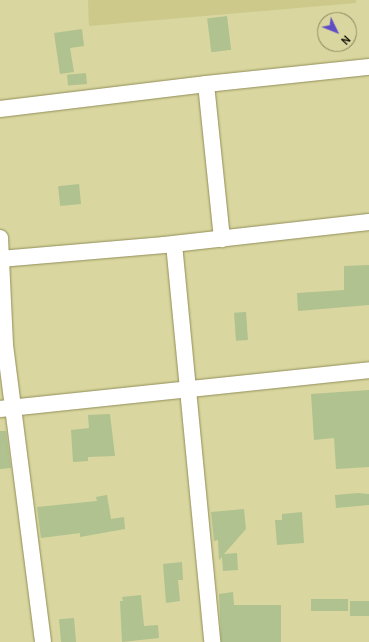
<!DOCTYPE html>
<style>
body{margin:0}
#map{position:relative;width:369px;height:642px;overflow:hidden;background:#d9d69f;font-family:Karla,sans-serif}
div>[style]{position:absolute}
.built>*{inset:0;background:#cdc98a}
.building>*{inset:0;background:#afc290;transform-origin:0 0}
.roads{filter:drop-shadow(0 0 1px #938f5b) drop-shadow(0 0 1px #938f5b)}
.minor>*{height:16px;margin:-8px;padding:0 8px;transform-origin:8px;border-radius:8px;background:#fff}
span{translate:-50% -50%;white-space:nowrap;text-align:center;line-height:1.15;-webkit-text-stroke:3px #d9d69f;paint-order:stroke}
.north{position:absolute;left:317px;top:12px;width:40px;height:40px;box-sizing:border-box;background:#d9d69f;border:1px solid #89865f;border-radius:50%;rotate:133deg;font-size:11px;font-weight:700;line-height:16px;text-align:center;color:#110f00}
.north::after{content:'';display:block;margin:auto;width:14px;height:18px;background:#5f4dc5;clip-path:polygon(50% 0,100% 100%,50% 72%,0 100%)}
</style>
<div id="map">
<div class="built">
<i style="clip-path:polygon(88px 0,356px 0,356px 3px,89px 26px)"></i>
</div>
<div class="building">
<i style="left:227px;top:16px;width:34px;height:20px;rotate:83deg"></i>
<i style="clip-path:polygon(82px 29px,84px 46px,70px 48px,74px 72px,60px 74px,54px 33px)"></i>
<i style="left:86px;top:73px;width:11px;height:19px;rotate:85deg"></i>
<i style="left:79px;top:184px;width:20px;height:21px;rotate:84deg"></i>
<i style="clip-path:polygon(369px 265px,369px 305px,298px 311px,297px 293px,344px 290px,344px 266px)"></i>
<i style="left:246px;top:312px;width:28px;height:12px;rotate:86deg"></i>
<i style="clip-path:polygon(369px 390px,369px 467px,336px 469px,334px 438px,314px 440px,311px 394px)"></i>
<i style="clip-path:polygon(110px 414px,115px 456px,88px 457px,88px 461px,73px 462px,71px 430px,89px 428px,88px 415px)"></i>
<i style="clip-path:polygon(0 431px,6px 431px,11px 468px,0 469px)"></i>
<i style="clip-path:polygon(358px 493px,369px 494px,369px 505px,336px 508px,335px 495px)"></i>
<i style="clip-path:polygon(107px 495px,111px 519px,124px 517px,125px 529px,80px 537px,80px 533px,41px 538px,37px 507px,97px 501px,96px 497px)"></i>
<i style="clip-path:polygon(244px 509px,246px 529px,224px 554px,237px 553px,238px 570px,223px 571px,222px 557px,219px 560px,218px 540px,214px 541px,211px 512px)"></i>
<i style="clip-path:polygon(302px 512px,304px 543px,277px 545px,275px 520px,282px 520px,282px 514px)"></i>
<i style="clip-path:polygon(182px 562px,183px 580px,178px 580px,180px 601px,166px 603px,163px 564px)"></i>
<i style="clip-path:polygon(233px 592px,234px 605px,281px 605px,281px 642px,221px 642px,219px 594px)"></i>
<i style="clip-path:polygon(141px 595px,144px 626px,158px 625px,159px 638px,122px 642px,120px 601px,123px 601px,122px 597px)"></i>
<i style="left:348px;top:599px;width:12px;height:37px;rotate:90deg"></i>
<i style="left:350px;top:601px;width:19px;height:15px"></i>
<i style="left:74px;top:618px;width:24px;height:15px;rotate:85deg"></i>
</div>
<div class="roads">
<div class="minor">
<i style="left:206px;top:84px;width:156px;rotate:84.1deg"></i>
<i style="left:0;top:109px;width:208px;rotate:-6.9deg"></i>
<i style="left:206px;top:84px;width:164px;rotate:-6deg"></i>
<i style="left:0;top:238px;width:107px;rotate:87.3deg"></i>
<i style="left:5px;top:345px;width:299px;rotate:82.7deg"></i>
<i style="left:174px;top:244px;width:400px;rotate:84.5deg"></i>
<i style="left:0;top:259px;width:165px;rotate:-4.9deg"></i>
<i style="left:164px;top:245px;width:206px;rotate:-6.4deg"></i>
<i style="left:0;top:409px;width:371px;rotate:-6deg"></i>
</div>
</div>
<div class="north">N</div>
</div>
